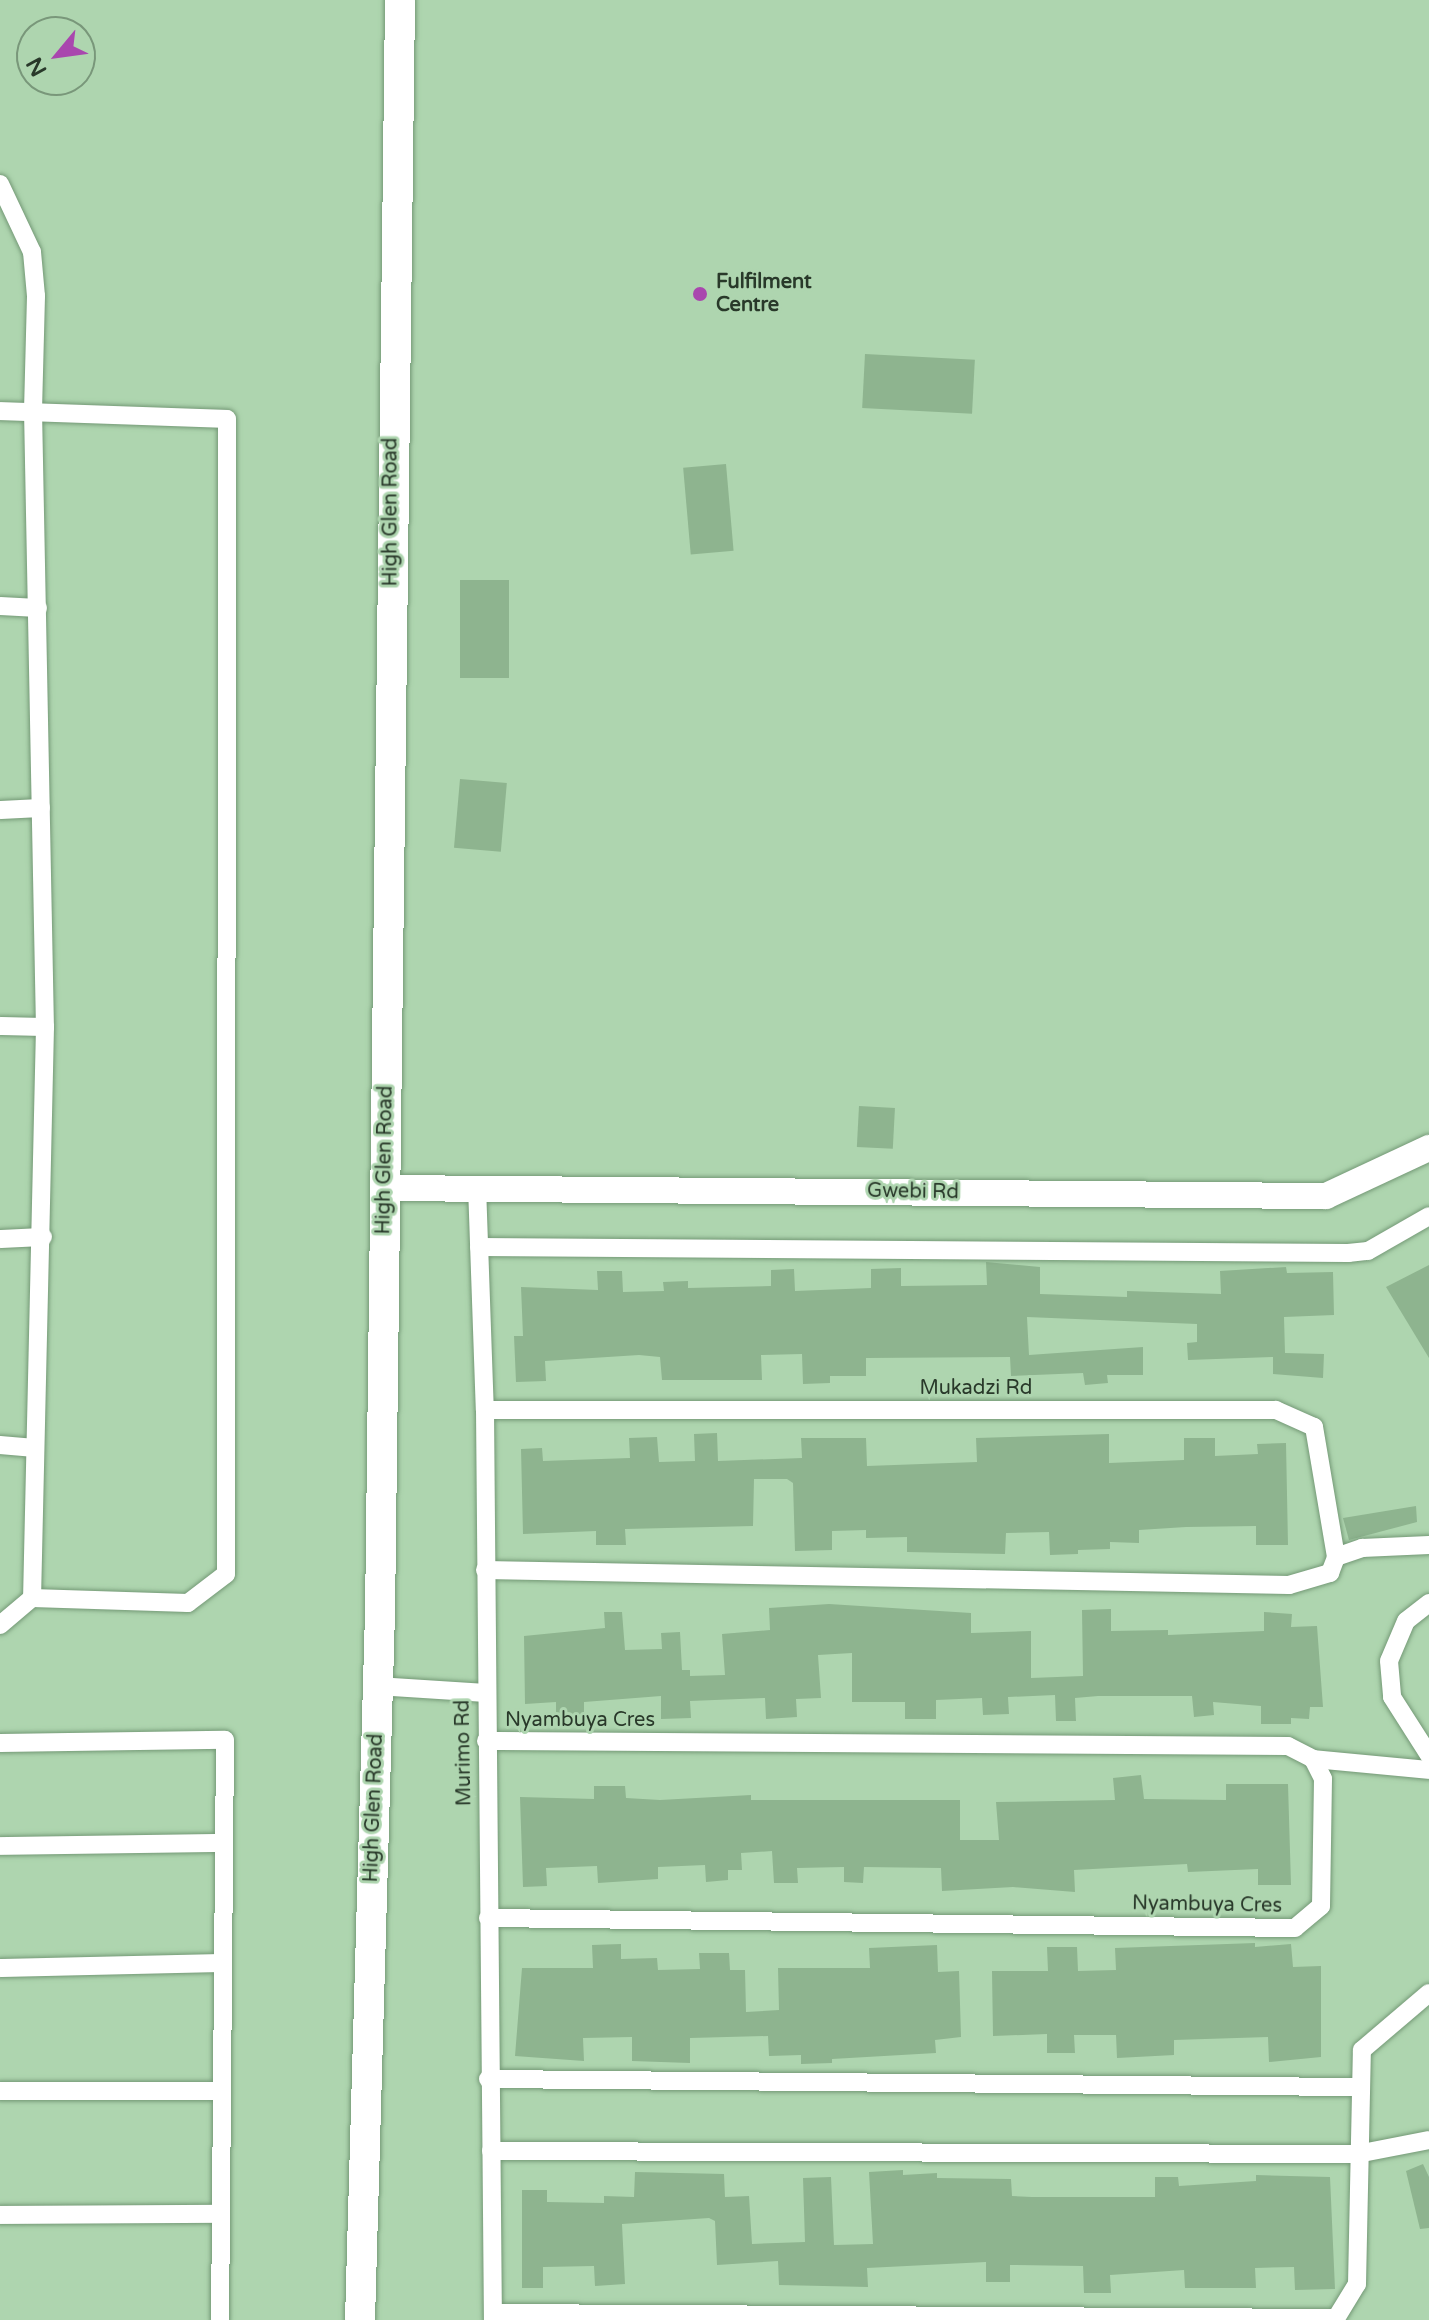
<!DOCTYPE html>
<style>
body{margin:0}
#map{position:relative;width:1429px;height:2320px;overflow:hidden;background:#aed5af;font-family:"Varela Round",sans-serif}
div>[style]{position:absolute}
.building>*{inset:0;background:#8eb48f;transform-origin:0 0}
.roads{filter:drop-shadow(0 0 2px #749976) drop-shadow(0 0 2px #749976)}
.street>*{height:18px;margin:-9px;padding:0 9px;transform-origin:9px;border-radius:9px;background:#fff}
.secondary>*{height:26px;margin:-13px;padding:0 13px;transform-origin:13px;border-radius:13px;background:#fff}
.primary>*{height:30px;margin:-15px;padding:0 15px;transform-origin:15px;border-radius:15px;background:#fff}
.dots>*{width:22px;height:22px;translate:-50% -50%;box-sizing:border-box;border:4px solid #aed5af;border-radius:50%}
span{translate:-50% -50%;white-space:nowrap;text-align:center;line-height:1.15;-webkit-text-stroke:6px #aed5af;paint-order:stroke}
.poi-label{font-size:20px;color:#29392a;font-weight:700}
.left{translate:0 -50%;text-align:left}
.street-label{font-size:20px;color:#29392a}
.north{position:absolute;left:16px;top:16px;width:80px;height:80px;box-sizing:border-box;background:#aed5af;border:2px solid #79977a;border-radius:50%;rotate:241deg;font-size:22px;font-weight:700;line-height:32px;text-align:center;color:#29392a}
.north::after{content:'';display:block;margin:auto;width:28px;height:36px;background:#a947ae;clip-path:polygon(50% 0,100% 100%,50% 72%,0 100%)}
</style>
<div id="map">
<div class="building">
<i style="left:865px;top:354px;width:110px;height:54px;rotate:3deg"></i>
<i style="left:726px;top:464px;width:87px;height:43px;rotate:85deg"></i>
<i style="left:460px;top:580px;width:49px;height:98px"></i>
<i style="left:460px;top:779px;width:47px;height:69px;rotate:5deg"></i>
<i style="left:859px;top:1106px;width:36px;height:41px;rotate:3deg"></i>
<i style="clip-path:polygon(986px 1262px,1040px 1267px,1040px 1294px,1127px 1297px,1127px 1291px,1221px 1294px,1220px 1271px,1286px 1267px,1287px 1273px,1333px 1272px,1334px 1315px,1284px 1317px,1285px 1353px,1324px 1354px,1323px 1378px,1273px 1374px,1273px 1357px,1188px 1360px,1187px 1343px,1197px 1342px,1197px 1324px,1027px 1317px,1029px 1355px,1143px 1347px,1143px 1375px,1107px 1375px,1108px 1383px,1085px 1385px,1083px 1373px,1011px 1376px,1010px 1357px,866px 1358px,866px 1376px,830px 1376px,830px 1383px,803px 1384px,802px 1354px,761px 1355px,762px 1380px,662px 1380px,660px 1357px,639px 1355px,545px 1361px,546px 1381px,516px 1382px,514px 1336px,523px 1336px,521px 1287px,598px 1290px,597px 1271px,622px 1271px,623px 1292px,664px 1291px,663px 1282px,688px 1281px,688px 1288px,771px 1286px,771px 1270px,794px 1269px,795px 1291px,846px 1289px,871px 1288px,871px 1269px,901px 1268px,901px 1286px,987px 1285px)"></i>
<i style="clip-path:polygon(1429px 1265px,1429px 1358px,1386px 1287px)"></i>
<i style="clip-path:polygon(717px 1433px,718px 1461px,802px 1458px,801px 1438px,866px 1438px,867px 1466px,977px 1462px,976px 1438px,1109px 1434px,1109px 1463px,1184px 1460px,1184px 1438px,1215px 1438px,1215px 1456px,1258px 1454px,1257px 1444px,1286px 1443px,1288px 1545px,1256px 1545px,1256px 1526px,1186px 1527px,1139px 1530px,1139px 1543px,1110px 1542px,1110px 1549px,1078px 1550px,1078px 1554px,1050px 1555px,1049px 1532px,1006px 1533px,1005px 1554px,907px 1552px,907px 1537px,866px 1538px,866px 1530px,832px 1531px,832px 1550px,795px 1551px,793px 1483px,787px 1479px,754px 1479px,753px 1526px,625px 1529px,626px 1545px,596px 1545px,596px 1531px,523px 1534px,521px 1449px,542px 1448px,543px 1461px,630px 1458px,629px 1438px,657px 1437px,659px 1462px,695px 1461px,694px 1434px)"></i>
<i style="clip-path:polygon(1416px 1506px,1417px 1522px,1349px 1540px,1343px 1518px)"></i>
<i style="clip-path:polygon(829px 1604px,971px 1613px,971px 1633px,1031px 1631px,1031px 1678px,1083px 1676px,1082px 1610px,1111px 1609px,1111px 1631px,1168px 1630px,1168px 1635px,1264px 1631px,1264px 1612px,1292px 1614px,1291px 1627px,1317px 1626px,1323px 1707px,1310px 1707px,1309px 1719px,1291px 1718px,1291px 1724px,1261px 1724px,1261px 1706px,1213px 1702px,1214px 1715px,1194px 1717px,1192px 1696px,1098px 1696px,1075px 1698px,1076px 1721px,1056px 1721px,1055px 1695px,1008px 1697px,1009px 1714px,983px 1715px,982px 1698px,936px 1700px,936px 1719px,905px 1719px,905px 1702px,852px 1702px,852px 1653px,818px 1655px,821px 1698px,796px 1699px,797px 1717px,766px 1719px,765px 1698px,690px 1701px,691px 1718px,661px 1719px,661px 1696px,584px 1702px,584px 1720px,556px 1720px,556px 1702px,525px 1704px,524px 1636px,605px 1628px,604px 1612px,622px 1612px,625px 1650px,662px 1649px,661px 1633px,680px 1632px,682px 1670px,690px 1670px,690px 1676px,725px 1675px,722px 1634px,770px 1630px,769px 1608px)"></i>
<i style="clip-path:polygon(1141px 1775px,1144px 1799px,1226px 1800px,1226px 1784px,1288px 1784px,1291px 1885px,1258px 1885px,1258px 1869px,1188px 1872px,1187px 1864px,1074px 1870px,1075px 1892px,1013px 1887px,942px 1891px,941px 1868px,864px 1867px,863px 1883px,844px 1882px,844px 1867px,797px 1868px,798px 1883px,774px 1883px,772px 1851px,741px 1853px,742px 1870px,728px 1870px,728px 1880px,706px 1882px,705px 1865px,658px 1867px,658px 1879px,598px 1883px,597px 1866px,546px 1868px,547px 1886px,523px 1887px,520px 1797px,594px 1799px,594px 1786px,625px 1786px,626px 1798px,660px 1800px,751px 1795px,751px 1800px,960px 1800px,960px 1840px,999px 1840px,996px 1802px,1115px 1800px,1113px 1778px)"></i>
<i style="clip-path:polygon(1255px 1943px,1255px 1947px,1291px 1944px,1293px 1967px,1321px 1966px,1321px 2057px,1269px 2062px,1268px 2037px,1174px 2040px,1174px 2055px,1117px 2058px,1116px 2035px,1074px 2035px,1075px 2053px,1047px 2053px,1047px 2034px,993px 2036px,992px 1971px,1048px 1971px,1047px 1947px,1077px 1947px,1078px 1971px,1116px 1970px,1115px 1948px)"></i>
<i style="clip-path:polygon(621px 1944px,621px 1959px,657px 1958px,658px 1970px,700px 1969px,699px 1953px,729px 1953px,730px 1970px,745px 1970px,746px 2012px,779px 2010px,778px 1968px,870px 1968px,869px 1948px,937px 1945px,938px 1972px,959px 1971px,961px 2037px,935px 2040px,936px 2053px,832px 2059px,832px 2063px,801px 2064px,801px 2055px,769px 2056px,768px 2036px,690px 2038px,690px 2063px,632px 2061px,632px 2037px,583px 2038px,584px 2061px,515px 2056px,522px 1968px,593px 1968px,592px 1945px)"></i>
<i style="clip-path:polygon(1423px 2164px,1429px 2177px,1429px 2228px,1420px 2229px,1406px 2171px)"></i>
<i style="clip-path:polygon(903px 2170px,903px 2175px,937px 2173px,937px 2178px,1011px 2179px,1012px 2196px,1032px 2197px,1155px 2197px,1155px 2177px,1178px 2177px,1179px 2186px,1256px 2181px,1256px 2175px,1330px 2177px,1335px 2289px,1295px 2290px,1294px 2267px,1255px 2268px,1256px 2288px,1185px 2288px,1184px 2270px,1110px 2275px,1111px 2293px,1084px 2293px,1083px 2266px,1010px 2265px,1010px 2282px,986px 2282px,986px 2262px,867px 2268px,868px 2287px,779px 2285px,778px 2261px,717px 2265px,715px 2221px,709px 2218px,622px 2224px,625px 2284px,595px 2286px,594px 2266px,543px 2267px,543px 2288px,522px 2288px,522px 2190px,547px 2190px,547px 2202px,604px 2203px,604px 2196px,634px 2197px,635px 2172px,724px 2174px,725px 2197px,749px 2196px,752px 2244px,805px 2242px,803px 2178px,831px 2177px,834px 2245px,873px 2244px,869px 2172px)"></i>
</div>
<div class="roads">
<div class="street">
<i style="left:0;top:184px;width:75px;rotate:64.8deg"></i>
<i style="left:32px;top:252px;width:44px;rotate:84.8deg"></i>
<i style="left:36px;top:296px;width:114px;rotate:91.5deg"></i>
<i style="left:33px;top:410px;width:617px;rotate:88.89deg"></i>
<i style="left:45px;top:1027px;width:571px;rotate:91.3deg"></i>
<i style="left:32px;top:1598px;width:42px;rotate:139.8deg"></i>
<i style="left:0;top:411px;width:227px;rotate:2deg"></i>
<i style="left:227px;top:419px;width:1155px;rotate:90.05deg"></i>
<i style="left:226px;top:1574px;width:48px;rotate:142.7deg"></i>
<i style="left:188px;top:1603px;width:156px;rotate:-178.2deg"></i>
<i style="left:0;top:606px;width:38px;rotate:3deg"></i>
<i style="left:0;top:810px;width:41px;rotate:-2.8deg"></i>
<i style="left:0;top:1026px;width:45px;rotate:1.3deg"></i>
<i style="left:477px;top:1186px;width:224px;rotate:88deg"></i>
<i style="left:485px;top:1410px;width:910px;rotate:89.5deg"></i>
<i style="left:0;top:1239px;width:43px;rotate:-2.7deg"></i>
<i style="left:479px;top:1247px;width:869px;rotate:0.4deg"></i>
<i style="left:1348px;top:1253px;width:20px;rotate:-6deg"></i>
<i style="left:1368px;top:1251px;width:70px;rotate:-29.8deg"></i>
<i style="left:0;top:1445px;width:35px;rotate:5deg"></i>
<i style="left:1336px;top:1557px;width:28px;rotate:-19deg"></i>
<i style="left:1362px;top:1548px;width:67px;rotate:-2.6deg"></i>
<i style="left:485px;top:1570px;width:804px;rotate:1.07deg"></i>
<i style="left:1289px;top:1585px;width:43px;rotate:-16.3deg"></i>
<i style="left:1330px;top:1573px;width:17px;rotate:-69deg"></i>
<i style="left:1336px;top:1557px;width:132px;rotate:-99.6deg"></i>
<i style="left:1314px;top:1427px;width:42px;rotate:-155.9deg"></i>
<i style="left:1276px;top:1410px;width:791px;rotate:180deg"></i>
<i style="left:1429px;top:1603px;width:29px;rotate:142deg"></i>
<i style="left:1406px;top:1621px;width:43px;rotate:113deg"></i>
<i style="left:1389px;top:1661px;width:36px;rotate:85deg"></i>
<i style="left:1392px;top:1697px;width:69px;rotate:57.5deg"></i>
<i style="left:378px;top:1686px;width:107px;rotate:3.7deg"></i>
<i style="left:486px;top:1741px;width:802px;rotate:0.36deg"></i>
<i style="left:1288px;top:1746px;width:28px;rotate:27deg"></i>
<i style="left:1313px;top:1759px;width:22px;rotate:63deg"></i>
<i style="left:1323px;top:1779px;width:127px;rotate:90.9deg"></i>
<i style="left:1321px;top:1906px;width:34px;rotate:140deg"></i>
<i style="left:1295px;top:1928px;width:807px;rotate:-179.29deg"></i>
<i style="left:0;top:1743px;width:225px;rotate:-0.8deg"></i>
<i style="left:225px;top:1740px;width:580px;rotate:90.49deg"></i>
<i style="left:1313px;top:1759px;width:117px;rotate:5.4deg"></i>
<i style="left:0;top:1846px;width:223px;rotate:-0.8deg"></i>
<i style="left:0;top:1968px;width:223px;rotate:-1.3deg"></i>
<i style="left:488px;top:2079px;width:870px;rotate:0.53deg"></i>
<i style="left:0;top:2091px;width:221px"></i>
<i style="left:491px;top:2151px;width:866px;rotate:0.2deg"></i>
<i style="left:1357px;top:2154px;width:73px;rotate:-11deg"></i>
<i style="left:0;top:2215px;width:221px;rotate:-0.3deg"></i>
<i style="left:493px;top:2313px;width:842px;rotate:0.34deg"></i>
<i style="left:1335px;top:2320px;width:42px;rotate:-58.6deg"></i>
<i style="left:1357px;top:2284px;width:234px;rotate:-88.8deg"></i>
<i style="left:1362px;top:2050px;width:88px;rotate:-40.4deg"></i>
</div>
<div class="secondary">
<i style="left:385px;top:1188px;width:941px;rotate:0.49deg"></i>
<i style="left:1326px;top:1196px;width:114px;rotate:-25deg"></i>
</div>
<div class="primary">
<i style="left:360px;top:2320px;width:705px;rotate:-88.38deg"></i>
<i style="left:380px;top:1615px;width:1615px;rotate:-89.29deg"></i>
</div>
</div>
<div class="dots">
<i style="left:700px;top:294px;background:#a947ae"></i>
</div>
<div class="poi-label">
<span class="left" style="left:716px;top:294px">Fulfilment<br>Centre</span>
</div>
<div class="street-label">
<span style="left:391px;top:512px;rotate:-90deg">High Glen Road</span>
<span style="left:385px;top:1160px;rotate:-89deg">High Glen Road</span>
<span style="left:913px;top:1192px;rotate:1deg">Gwebi Rd</span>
<span style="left:976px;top:1388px">Mukadzi Rd</span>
<span style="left:580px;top:1720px">Nyambuya Cres</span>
<span style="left:464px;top:1753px;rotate:-91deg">Murimo Rd</span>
<span style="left:374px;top:1808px;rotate:-88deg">High Glen Road</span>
<span style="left:1207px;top:1905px;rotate:1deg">Nyambuya Cres</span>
</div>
<div class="north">N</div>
</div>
